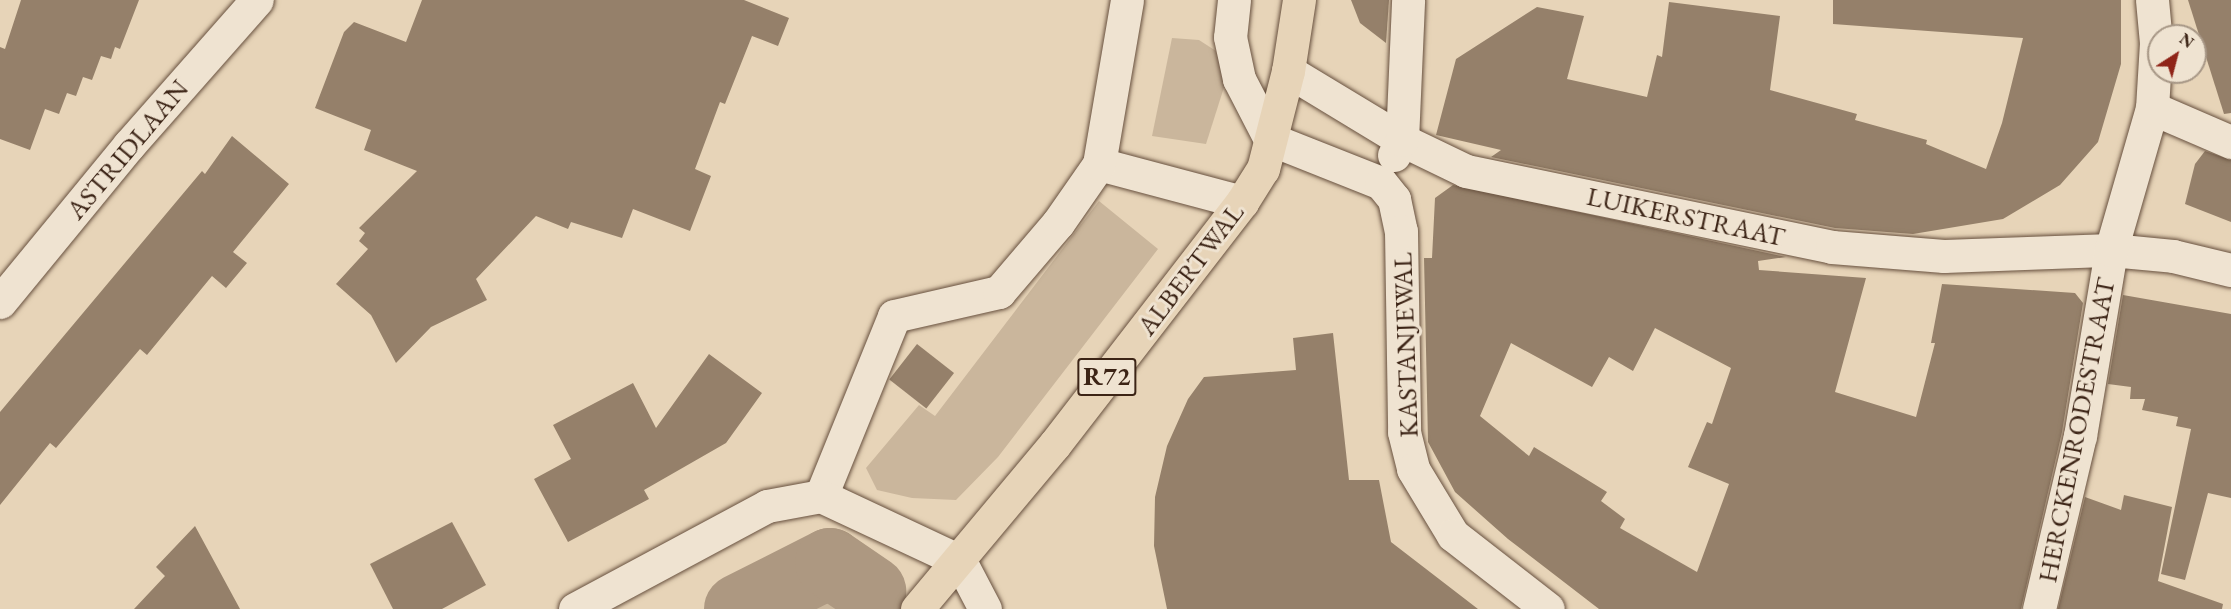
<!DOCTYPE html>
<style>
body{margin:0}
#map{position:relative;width:2231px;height:609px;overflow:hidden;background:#e7d4b8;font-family:"EB Garamond",serif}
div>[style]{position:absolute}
.green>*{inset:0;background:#cab69c}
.river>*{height:70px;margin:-35px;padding:0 35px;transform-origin:35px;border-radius:35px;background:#ad9881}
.building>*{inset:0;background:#95806a;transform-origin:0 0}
.roads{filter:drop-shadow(0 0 2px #67503e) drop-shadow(0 0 2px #67503e)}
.minor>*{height:33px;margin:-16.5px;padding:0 16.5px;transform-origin:16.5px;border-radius:16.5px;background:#efe3d1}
.major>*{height:33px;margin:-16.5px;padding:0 16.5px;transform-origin:16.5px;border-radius:16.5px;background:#e7d4b8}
span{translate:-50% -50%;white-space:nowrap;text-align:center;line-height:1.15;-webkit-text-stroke:6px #efe3d1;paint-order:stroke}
.shield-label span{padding:2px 4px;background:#efe3d1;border:2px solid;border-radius:4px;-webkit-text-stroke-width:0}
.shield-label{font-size:26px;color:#3c2416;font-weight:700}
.street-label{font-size:27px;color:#3c2416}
.north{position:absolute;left:2147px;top:24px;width:60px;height:60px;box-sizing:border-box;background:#efe3d1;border:2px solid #a79786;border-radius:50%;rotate:36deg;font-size:16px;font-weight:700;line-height:24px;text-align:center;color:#3c2416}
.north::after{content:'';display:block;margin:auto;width:21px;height:27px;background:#8f2418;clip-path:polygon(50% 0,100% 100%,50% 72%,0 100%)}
</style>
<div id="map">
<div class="green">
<i style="clip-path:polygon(1172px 38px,1199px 40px,1216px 51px,1226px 81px,1206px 144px,1152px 136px)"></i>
<i style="clip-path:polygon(1099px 201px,1158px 249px,998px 457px,956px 500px,912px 498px,877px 490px,866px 468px,919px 405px,935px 416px)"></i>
<i style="clip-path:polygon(823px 582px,845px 589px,856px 609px,769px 609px)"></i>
</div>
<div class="river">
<i style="left:739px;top:609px;width:102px;rotate:-26.8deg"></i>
<i style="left:830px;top:563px;width:50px;rotate:34.3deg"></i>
</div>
<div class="building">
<i style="clip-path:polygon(21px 0,139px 0,120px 49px,115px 47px,111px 59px,101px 56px,92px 80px,83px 77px,76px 96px,67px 93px,59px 114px,45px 109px,30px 150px,0 139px,0 47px,5px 49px)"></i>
<i style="clip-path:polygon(422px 0,744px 0,789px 18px,778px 46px,752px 36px,725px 104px,720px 102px,695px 169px,711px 176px,690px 231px,633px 209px,622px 238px,571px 222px,568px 229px,536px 216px,476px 279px,487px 300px,431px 327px,396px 363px,371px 315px,336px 284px,368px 249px,359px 241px,365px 233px,359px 228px,417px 171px,364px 150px,371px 130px,315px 108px,344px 32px,354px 22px,406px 42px)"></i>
<i style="clip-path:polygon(1351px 0,1389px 0,1386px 43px,1360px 23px)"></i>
<i style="clip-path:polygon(1833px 0,2121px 0,2121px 64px,2098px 142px,2060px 185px,2003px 219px,1913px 234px,1835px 228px,1491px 157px,1501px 150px,1436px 135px,1456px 59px,1537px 7px,1584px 16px,1567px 79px,1647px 97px,1657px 55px,1662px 57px,1669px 2px,1780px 16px,1770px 90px,1857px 114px,1855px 120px,1927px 140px,1926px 144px,1986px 169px,2002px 123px,2023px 38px,1833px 24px)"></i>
<i style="clip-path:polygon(2188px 0,2231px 0,2231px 113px,2224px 114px)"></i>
<i style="clip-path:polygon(232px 136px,289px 184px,233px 252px,247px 263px,226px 288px,212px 276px,147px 355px,140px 349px,56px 448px,50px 443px,0 505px,0 412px,202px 171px,205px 174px)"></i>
<i style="clip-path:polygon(2205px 151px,2231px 160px,2231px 222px,2185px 204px,2195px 164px)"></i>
<i style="clip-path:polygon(evenodd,1453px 185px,1786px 257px,1758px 261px,1759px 270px,1866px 278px,1835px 392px,1916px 417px,1935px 343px,1931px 343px,1942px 284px,2075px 293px,2083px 303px,2062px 432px,2021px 609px,1599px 609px,1508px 539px,1455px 492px,1428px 442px,1424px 258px,1432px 258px,1435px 198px,1453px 185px,1655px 328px,1731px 368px,1712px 424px,1707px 422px,1688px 467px,1729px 484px,1697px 572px,1620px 528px,1625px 519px,1601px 501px,1607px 492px,1534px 447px,1529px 456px,1480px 416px,1511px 343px,1592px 387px,1609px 357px,1633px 371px,1655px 328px)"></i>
<i style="clip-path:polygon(2123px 295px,2231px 314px,2231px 498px,2208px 493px,2185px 580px,2161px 574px,2191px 429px,2176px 426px,2178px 417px,2142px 410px,2145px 399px,2130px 399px,2131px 387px,2108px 384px)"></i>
<i style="clip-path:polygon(1333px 333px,1349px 480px,1379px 480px,1391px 542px,1478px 609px,1167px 609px,1154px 546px,1155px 497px,1167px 446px,1188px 399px,1204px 377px,1296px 370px,1293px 338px)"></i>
<i style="left:917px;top:344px;width:47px;height:45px;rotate:38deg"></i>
<i style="clip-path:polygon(709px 354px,762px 393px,726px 443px,644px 490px,649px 499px,568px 542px,534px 479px,571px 459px,553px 425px,633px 383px,656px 428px)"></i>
<i style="clip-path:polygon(2124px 495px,2172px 507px,2158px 581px,2223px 604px,2222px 609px,2058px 609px,2085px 497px,2121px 510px)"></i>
<i style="clip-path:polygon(452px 522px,486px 585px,442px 609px,393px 609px,370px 564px)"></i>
<i style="clip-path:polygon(195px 526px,240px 609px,134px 609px,165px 576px,156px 567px)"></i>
</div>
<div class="roads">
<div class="minor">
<i style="left:1234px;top:0;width:37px;rotate:96deg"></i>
<i style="left:1230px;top:37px;width:43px;rotate:77.9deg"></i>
<i style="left:1239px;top:79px;width:68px;rotate:62.7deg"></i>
<i style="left:1270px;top:139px;width:119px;rotate:21.6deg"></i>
<i style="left:1381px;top:183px;width:21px;rotate:51deg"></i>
<i style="left:1394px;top:199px;width:33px;rotate:78deg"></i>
<i style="left:1401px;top:231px;width:201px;rotate:89.1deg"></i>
<i style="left:1404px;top:432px;width:38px;rotate:76deg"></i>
<i style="left:1413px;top:469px;width:77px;rotate:58.8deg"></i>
<i style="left:1453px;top:535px;width:120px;rotate:37.9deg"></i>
<i style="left:1288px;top:71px;width:133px;rotate:31.2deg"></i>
<i style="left:1402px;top:140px;width:71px;rotate:25.8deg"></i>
<i style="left:1466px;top:171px;width:374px;rotate:11.7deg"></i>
<i style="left:1832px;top:247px;width:112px;rotate:4.6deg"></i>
<i style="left:1944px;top:256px;width:167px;rotate:-2.1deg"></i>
<i style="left:2111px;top:250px;width:62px;rotate:5.5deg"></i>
<i style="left:2173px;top:256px;width:60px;rotate:13.6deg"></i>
<i style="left:2152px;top:108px;width:86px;rotate:23.3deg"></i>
<i style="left:1394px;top:155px;width:17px;rotate:-62deg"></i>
<i style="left:1402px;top:140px;width:140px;rotate:-87.5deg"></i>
<i style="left:1099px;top:164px;width:148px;rotate:14.9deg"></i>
<i style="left:0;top:302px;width:203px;rotate:-50.6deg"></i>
<i style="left:129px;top:145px;width:193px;rotate:-48.6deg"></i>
<i style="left:821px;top:496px;width:194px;rotate:-67.9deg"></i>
<i style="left:894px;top:316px;width:108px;rotate:-12.9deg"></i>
<i style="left:999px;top:292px;width:91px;rotate:-49.5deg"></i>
<i style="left:1058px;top:223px;width:72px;rotate:-55.2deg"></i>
<i style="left:1099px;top:164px;width:166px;rotate:-80.3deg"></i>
<i style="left:575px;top:609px;width:218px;rotate:-28.2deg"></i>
<i style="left:767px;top:506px;width:55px;rotate:-10.5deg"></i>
<i style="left:821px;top:496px;width:153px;rotate:25.1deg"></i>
<i style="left:960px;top:561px;width:54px;rotate:62.5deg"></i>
<i style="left:2039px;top:609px;width:178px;rotate:-76.7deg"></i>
<i style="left:2080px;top:436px;width:189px;rotate:-80.5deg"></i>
<i style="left:2111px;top:250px;width:148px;rotate:-73.9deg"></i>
<i style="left:2152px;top:108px;width:65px;rotate:-86.5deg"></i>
<i style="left:2156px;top:43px;width:43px;rotate:-95.3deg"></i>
</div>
<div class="major">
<i style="left:917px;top:609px;width:215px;rotate:-50.1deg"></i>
<i style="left:1055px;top:444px;width:306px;rotate:-52.3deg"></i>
<i style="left:1242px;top:202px;width:39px;rotate:-58deg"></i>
<i style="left:1263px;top:169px;width:101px;rotate:-75.7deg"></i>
<i style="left:1288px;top:71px;width:72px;rotate:-81.2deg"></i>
</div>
</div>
<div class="shield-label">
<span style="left:1107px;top:377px">R72</span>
</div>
<div class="street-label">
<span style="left:127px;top:149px;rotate:-50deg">ASTRIDLAAN</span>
<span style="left:1686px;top:216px;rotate:12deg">LUIKERSTRAAT</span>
<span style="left:1190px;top:269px;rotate:-53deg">ALBERTWAL</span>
<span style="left:1405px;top:345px;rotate:-92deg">KASTANJEWAL</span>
<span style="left:2076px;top:430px;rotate:-79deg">HERCKENRODESTRAAT</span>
</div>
<div class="north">N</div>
</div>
